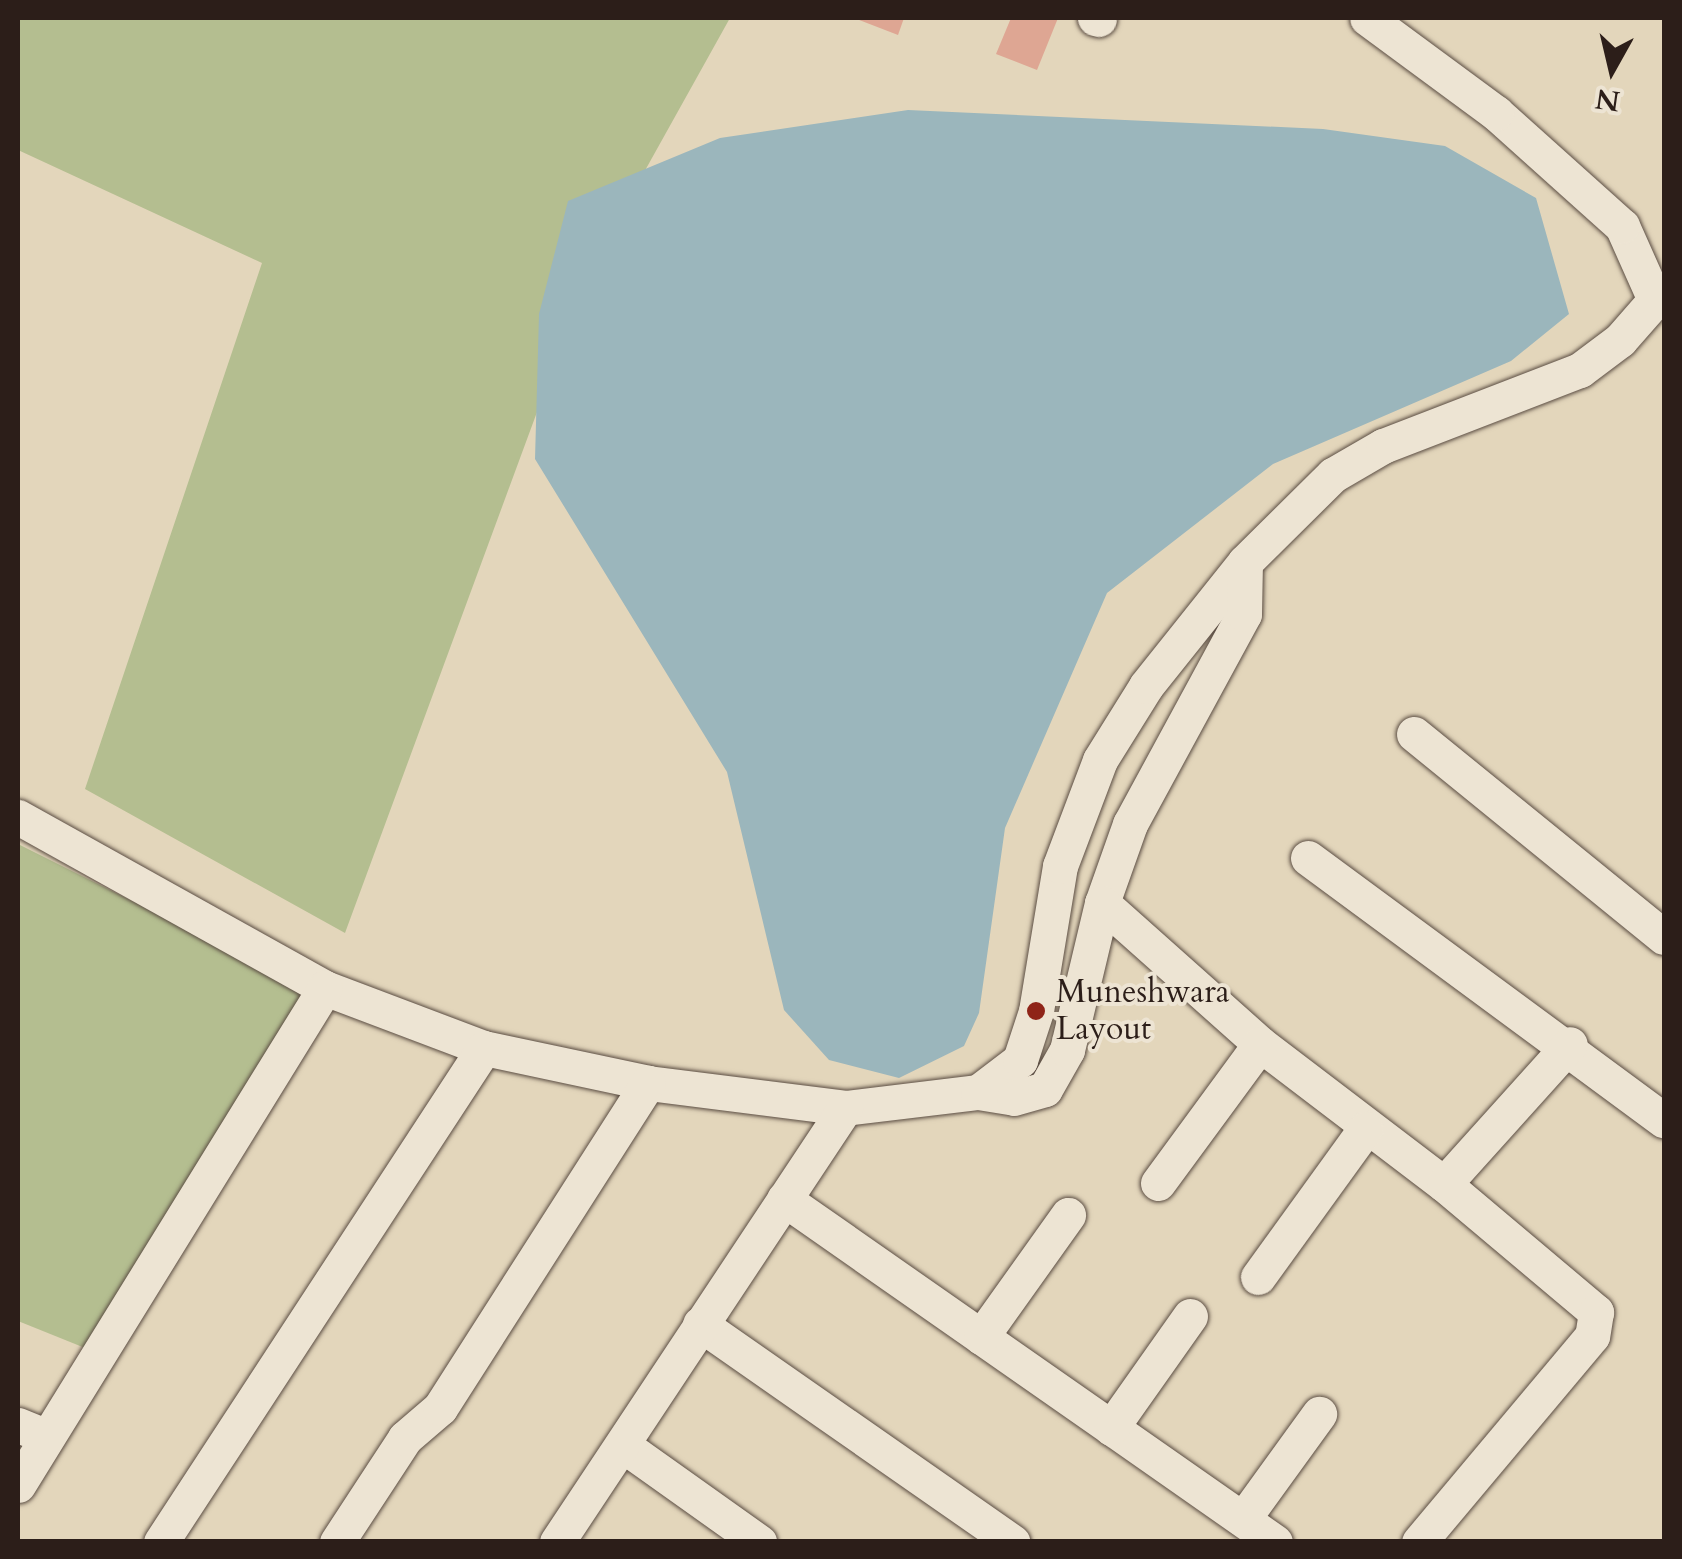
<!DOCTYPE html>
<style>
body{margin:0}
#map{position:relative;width:1682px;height:1559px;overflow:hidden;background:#e3d6bb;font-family:Cardo,serif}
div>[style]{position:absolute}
.green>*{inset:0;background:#b4be90}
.water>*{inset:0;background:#9bb6bc}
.building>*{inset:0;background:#dea693}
.roads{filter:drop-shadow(0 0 2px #5a4c42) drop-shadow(0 0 2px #5a4c42)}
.minor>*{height:35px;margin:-17.5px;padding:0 17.5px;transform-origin:17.5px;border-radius:17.5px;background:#ede4d3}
.dots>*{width:28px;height:28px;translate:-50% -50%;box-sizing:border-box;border:5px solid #ede4d3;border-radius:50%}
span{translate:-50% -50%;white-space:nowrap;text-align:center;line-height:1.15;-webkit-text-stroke:8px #ede4d3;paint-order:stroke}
.poi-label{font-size:32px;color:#2c1e19}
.left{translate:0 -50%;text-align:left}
.frame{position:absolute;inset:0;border:20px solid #2c1e19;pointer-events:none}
.north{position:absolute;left:1562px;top:20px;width:100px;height:100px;-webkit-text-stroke:8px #ede4d3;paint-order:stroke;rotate:188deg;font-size:28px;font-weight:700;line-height:40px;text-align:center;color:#2c1e19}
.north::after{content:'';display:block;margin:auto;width:35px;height:45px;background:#2c1e19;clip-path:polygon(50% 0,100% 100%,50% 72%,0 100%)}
</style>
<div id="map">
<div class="green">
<i style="clip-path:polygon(18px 18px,730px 18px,589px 271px,345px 933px,85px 789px,262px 263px,18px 150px)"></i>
<i style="clip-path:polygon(18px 844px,314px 992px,90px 1350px,18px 1321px)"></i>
</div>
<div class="water">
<i style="clip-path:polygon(908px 110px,1323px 129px,1445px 146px,1536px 198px,1569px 314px,1511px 361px,1273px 464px,1107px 593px,1005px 828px,979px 1013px,964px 1046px,899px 1078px,829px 1060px,784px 1010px,727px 772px,535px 459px,539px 314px,568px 201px,720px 138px)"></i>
</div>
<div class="building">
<i style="clip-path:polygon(854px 18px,904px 18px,898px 35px)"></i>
<i style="clip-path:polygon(1011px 18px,1058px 18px,1037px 70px,996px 54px)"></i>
</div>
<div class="roads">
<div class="minor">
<i style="left:1095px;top:18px;width:4px;rotate:14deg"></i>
<i style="left:1414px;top:734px;width:322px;rotate:39.1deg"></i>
<i style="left:18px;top:817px;width:351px;rotate:29.1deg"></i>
<i style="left:325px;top:988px;width:170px;rotate:20.7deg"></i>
<i style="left:484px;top:1048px;width:168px;rotate:12deg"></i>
<i style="left:648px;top:1083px;width:199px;rotate:7.2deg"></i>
<i style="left:845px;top:1108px;width:134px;rotate:-6.9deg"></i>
<i style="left:978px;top:1092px;width:53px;rotate:-37.3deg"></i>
<i style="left:1020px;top:1060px;width:52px;rotate:-71.9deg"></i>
<i style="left:1036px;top:1011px;width:147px;rotate:-80.6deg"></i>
<i style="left:1060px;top:866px;width:113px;rotate:-69.3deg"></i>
<i style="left:1100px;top:760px;width:87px;rotate:-58.1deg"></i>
<i style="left:1146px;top:686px;width:159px;rotate:-51.4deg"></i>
<i style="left:1245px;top:562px;width:124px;rotate:-44.7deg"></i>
<i style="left:1333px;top:475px;width:58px;rotate:-30.1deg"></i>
<i style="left:1383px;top:446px;width:211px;rotate:-21.1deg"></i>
<i style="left:1580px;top:370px;width:50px;rotate:-36.9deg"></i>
<i style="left:1620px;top:340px;width:53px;rotate:-48.8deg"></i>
<i style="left:1655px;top:300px;width:81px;rotate:-114deg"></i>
<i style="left:1622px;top:226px;width:169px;rotate:-138.1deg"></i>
<i style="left:1496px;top:113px;width:160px;rotate:-143.6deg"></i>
<i style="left:1308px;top:858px;width:442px;rotate:36.4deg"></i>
<i style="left:1102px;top:903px;width:84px;rotate:-70.5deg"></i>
<i style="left:1130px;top:824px;width:239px;rotate:-61.5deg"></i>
<i style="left:1244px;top:614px;width:52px;rotate:-88.9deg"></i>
<i style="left:978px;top:1092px;width:36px;rotate:9deg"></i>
<i style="left:1014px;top:1098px;width:32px;rotate:-16deg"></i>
<i style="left:1045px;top:1089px;width:45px;rotate:-60.6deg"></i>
<i style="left:1067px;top:1050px;width:151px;rotate:-76.6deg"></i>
<i style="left:1102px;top:903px;width:212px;rotate:41.7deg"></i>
<i style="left:1260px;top:1044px;width:231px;rotate:37.3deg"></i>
<i style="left:1444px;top:1184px;width:199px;rotate:40.1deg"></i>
<i style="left:1596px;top:1312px;width:24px;rotate:99deg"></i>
<i style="left:1592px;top:1336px;width:269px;rotate:130deg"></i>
<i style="left:1158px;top:1183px;width:172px;rotate:-53.7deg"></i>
<i style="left:1444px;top:1184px;width:188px;rotate:-48deg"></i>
<i style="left:784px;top:1199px;width:599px;rotate:34.94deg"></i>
<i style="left:1258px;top:1277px;width:183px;rotate:-54.1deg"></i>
<i style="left:700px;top:1324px;width:381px;rotate:34.9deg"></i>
<i style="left:981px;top:1337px;width:150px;rotate:-54.5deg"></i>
<i style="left:18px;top:1425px;width:31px;rotate:22deg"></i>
<i style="left:1111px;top:1428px;width:137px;rotate:-54.8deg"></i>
<i style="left:624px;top:1446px;width:166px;rotate:35.4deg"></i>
<i style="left:18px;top:1485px;width:584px;rotate:-58.3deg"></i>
<i style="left:1243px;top:1519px;width:130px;rotate:-54.1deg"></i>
<i style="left:161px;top:1542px;width:590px;rotate:-56.82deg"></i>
<i style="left:337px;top:1542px;width:124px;rotate:-56.8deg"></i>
<i style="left:405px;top:1438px;width:46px;rotate:-40.6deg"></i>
<i style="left:440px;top:1408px;width:386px;rotate:-57.4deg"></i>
<i style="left:557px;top:1542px;width:521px;rotate:-56.43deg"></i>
</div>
</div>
<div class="dots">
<i style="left:1036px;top:1011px;background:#8f2418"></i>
</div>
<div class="poi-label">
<span class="left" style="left:1056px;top:1011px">Muneshwara<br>Layout</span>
</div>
<div class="frame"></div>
<div class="north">N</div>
</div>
